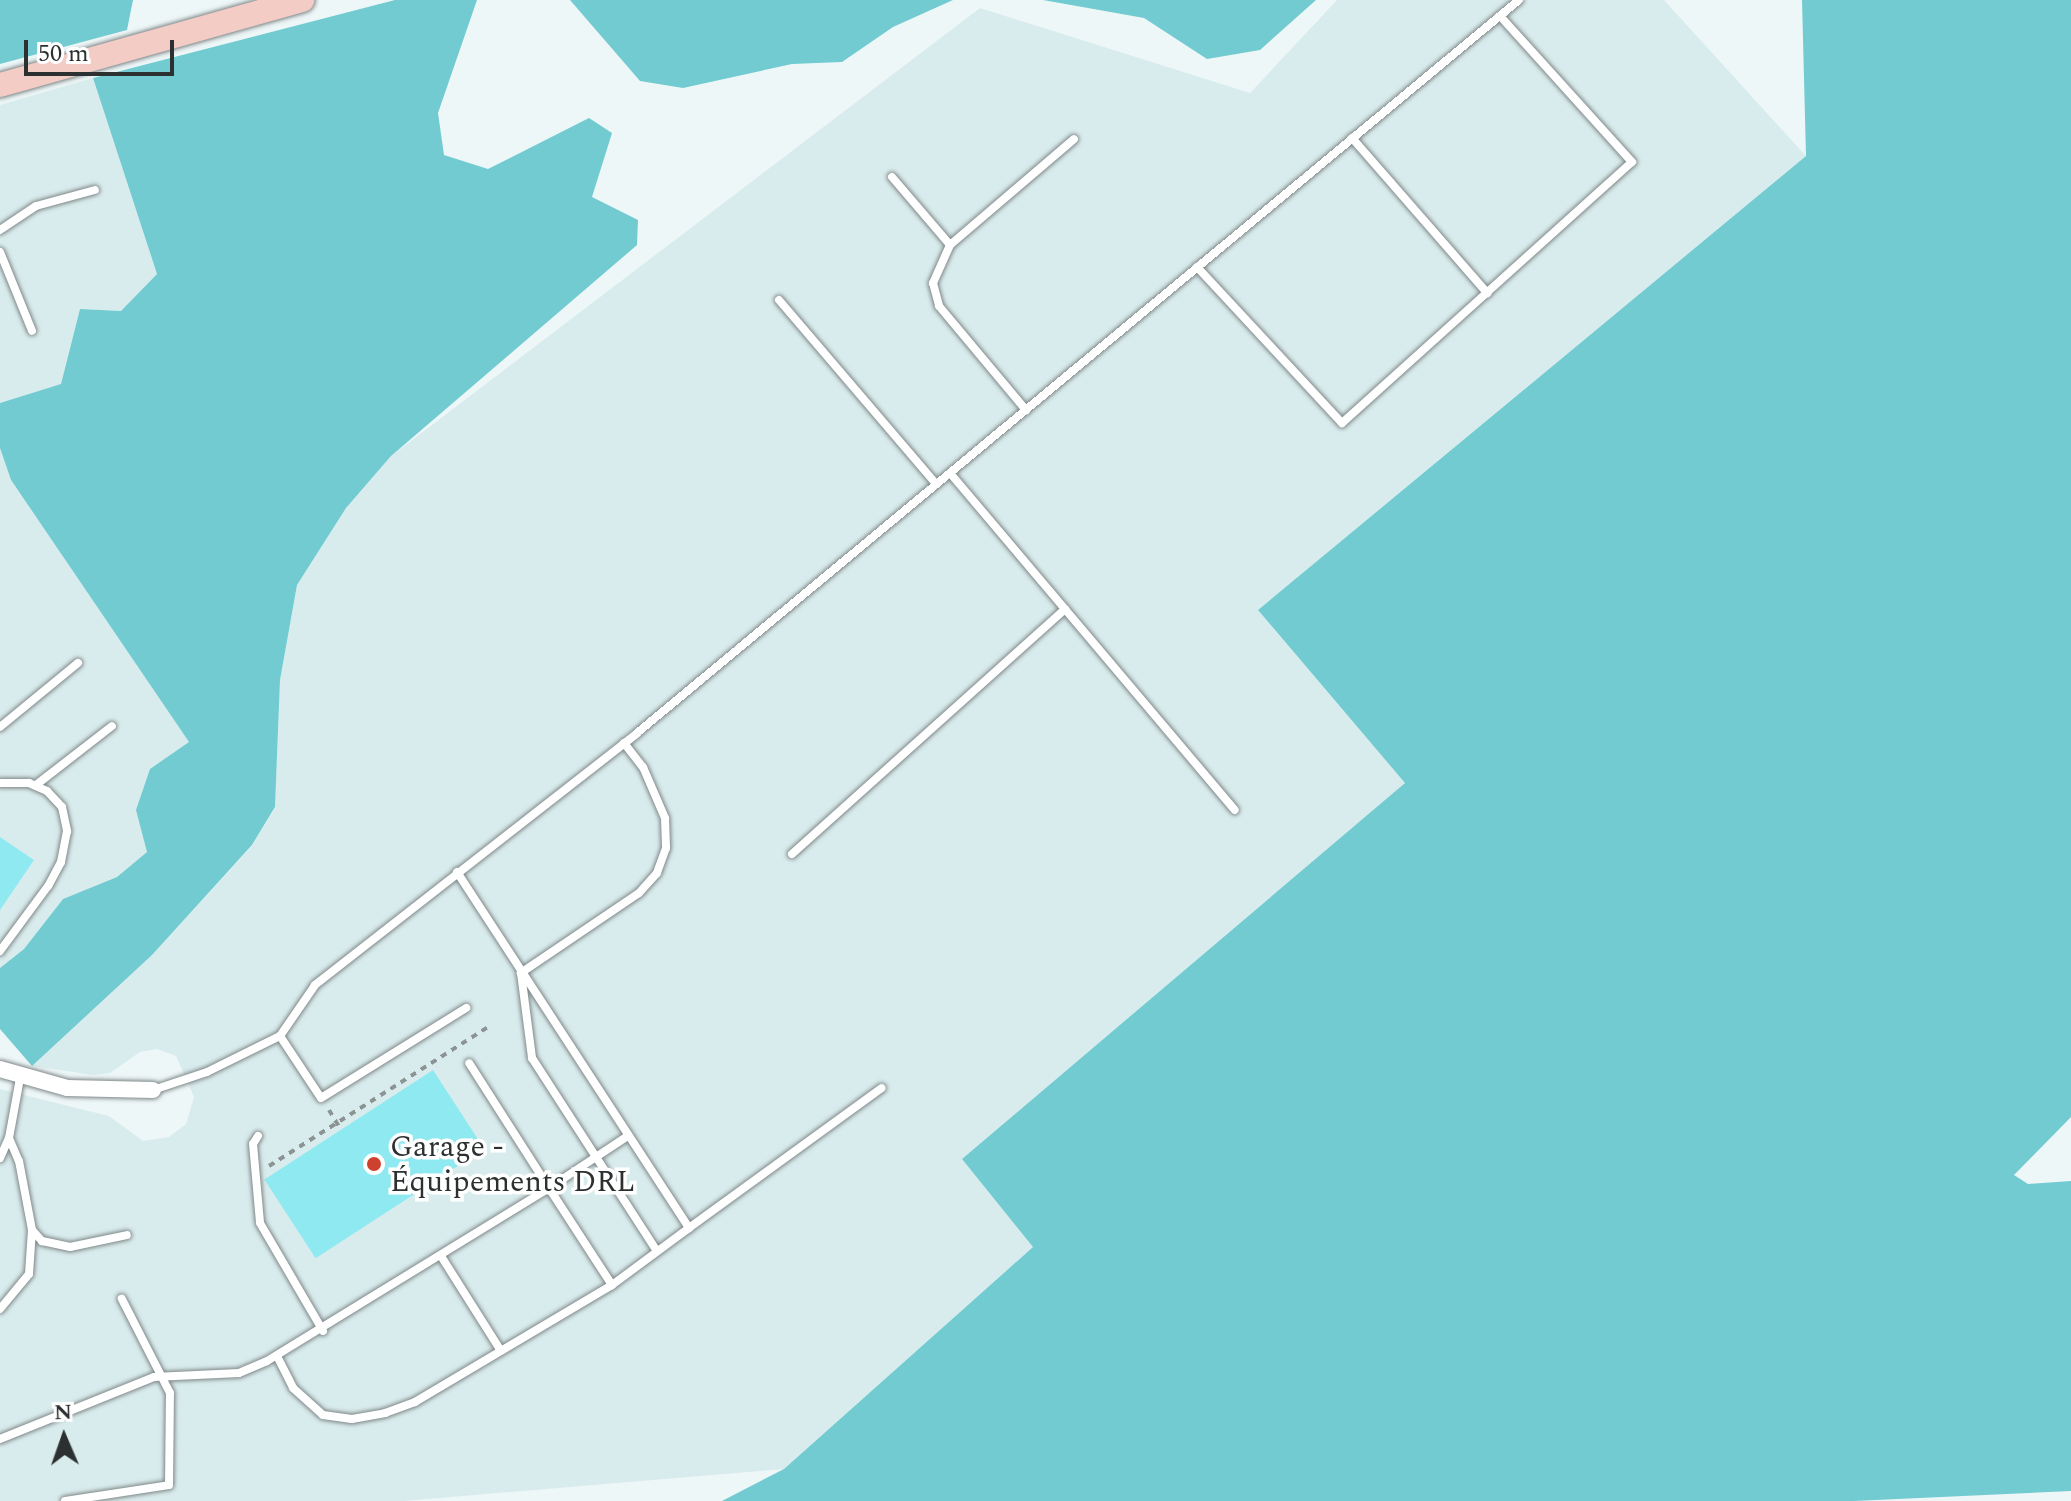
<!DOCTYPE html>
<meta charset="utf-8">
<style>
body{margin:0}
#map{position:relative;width:2071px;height:1501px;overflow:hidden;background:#eef7f8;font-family:Spectral,serif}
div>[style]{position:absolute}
.built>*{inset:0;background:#d9eced}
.forest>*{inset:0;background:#71cbd1}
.building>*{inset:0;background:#8fe9f0;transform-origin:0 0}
.path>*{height:4px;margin-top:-2px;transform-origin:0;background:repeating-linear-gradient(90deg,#8c9393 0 6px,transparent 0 12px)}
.roads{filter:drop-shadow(0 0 2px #808889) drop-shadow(0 0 2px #808889)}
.service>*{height:8px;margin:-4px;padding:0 4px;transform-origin:4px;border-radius:4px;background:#fff}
.minor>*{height:16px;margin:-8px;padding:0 8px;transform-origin:8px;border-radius:8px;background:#fff}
.secondary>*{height:24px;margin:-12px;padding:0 12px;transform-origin:12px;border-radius:12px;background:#f4ccc6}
.dots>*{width:22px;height:22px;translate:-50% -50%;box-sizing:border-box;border:4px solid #fff;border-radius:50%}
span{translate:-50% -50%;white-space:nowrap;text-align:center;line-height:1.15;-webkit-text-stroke:7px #fff;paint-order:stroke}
.poi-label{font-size:30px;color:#2c3030}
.left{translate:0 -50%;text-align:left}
.north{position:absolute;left:24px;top:1397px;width:80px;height:80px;-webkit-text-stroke:6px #fff;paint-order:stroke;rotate:358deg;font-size:22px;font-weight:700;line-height:32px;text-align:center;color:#2c3030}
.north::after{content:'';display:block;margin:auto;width:28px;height:36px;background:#2c3030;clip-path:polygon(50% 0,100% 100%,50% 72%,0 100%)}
.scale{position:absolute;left:24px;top:40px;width:150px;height:36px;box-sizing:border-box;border:4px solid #2c3030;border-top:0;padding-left:10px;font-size:24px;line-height:28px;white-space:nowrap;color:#2c3030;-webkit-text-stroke:6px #fff;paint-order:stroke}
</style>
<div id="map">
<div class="built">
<i style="clip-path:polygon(1337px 0,1664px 0,1806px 156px,1258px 610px,1405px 783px,962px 1159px,1033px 1247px,784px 1469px,404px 1501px,0 1501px,0 1089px,109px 1116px,143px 1141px,169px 1137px,186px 1124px,194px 1097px,176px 1056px,157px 1049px,140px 1052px,110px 1073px,93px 1075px,32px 1066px,152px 955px,252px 846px,275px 808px,280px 680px,297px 585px,346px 508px,391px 456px,980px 8px,1250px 93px)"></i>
<i style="clip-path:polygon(93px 78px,157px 274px,121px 311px,80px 309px,61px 384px,0 403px,0 105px)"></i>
<i style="clip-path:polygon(0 448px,11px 480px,189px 742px,147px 852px,117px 877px,63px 899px,24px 949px,0 968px)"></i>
</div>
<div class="forest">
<i style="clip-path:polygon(0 0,133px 0,127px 30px,0 64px)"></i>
<i style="clip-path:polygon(395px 0,477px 0,438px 113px,444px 155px,488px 169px,589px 118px,612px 133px,592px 197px,638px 220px,637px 245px,391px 456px,346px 508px,297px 585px,280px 680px,275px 807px,252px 845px,152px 955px,32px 1066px,0 1029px,0 968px,24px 949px,63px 899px,117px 877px,147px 852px,136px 810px,150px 769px,189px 742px,11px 480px,0 448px,0 403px,61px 384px,80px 309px,121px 311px,157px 274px,93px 78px)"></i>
<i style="clip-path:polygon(570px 0,953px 0,893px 27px,842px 62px,792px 64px,683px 88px,640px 81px)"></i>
<i style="clip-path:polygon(1043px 0,1316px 0,1260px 50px,1207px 59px,1144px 18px)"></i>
<i style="clip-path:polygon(1802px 0,2071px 0,2071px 1117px,2014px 1175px,2028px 1184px,2071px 1181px,2071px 1491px,1854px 1501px,722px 1501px,784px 1469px,1033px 1247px,962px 1159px,1405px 783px,1258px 610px,1806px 156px)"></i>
</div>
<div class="building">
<i style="clip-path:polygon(0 837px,34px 860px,0 910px)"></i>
<i style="left:433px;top:1070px;width:94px;height:201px;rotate:57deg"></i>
</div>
<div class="path">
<i style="left:329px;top:1110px;width:23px;rotate:59deg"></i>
<i style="left:269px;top:1166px;width:262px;rotate:-32.4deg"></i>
</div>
<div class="roads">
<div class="service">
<i style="left:1352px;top:138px;width:206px;rotate:48.9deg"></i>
<i style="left:892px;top:177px;width:89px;rotate:49.5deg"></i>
<i style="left:950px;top:245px;width:42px;rotate:114.1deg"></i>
<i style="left:933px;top:283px;width:24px;rotate:75deg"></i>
<i style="left:939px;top:306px;width:136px;rotate:50.1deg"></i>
<i style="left:0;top:230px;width:43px;rotate:-33.7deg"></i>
<i style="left:36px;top:206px;width:61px;rotate:-15.2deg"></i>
<i style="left:950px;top:245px;width:163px;rotate:-40.5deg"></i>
<i style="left:0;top:252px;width:85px;rotate:67.9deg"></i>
<i style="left:1197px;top:267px;width:213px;rotate:47.1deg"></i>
<i style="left:1342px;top:423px;width:390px;rotate:-42deg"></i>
<i style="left:1632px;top:162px;width:197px;rotate:-132.1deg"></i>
<i style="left:779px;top:300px;width:242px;rotate:49.5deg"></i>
<i style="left:950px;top:473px;width:441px;rotate:49.8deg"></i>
<i style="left:0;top:727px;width:101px;rotate:-39.4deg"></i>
<i style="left:624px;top:743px;width:31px;rotate:52deg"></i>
<i style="left:643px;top:767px;width:56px;rotate:66.7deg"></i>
<i style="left:665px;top:818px;width:30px;rotate:88deg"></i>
<i style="left:666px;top:848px;width:27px;rotate:110deg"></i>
<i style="left:657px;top:873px;width:27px;rotate:132deg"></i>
<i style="left:639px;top:893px;width:143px;rotate:145.9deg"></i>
<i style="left:521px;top:973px;width:86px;rotate:82.6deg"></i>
<i style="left:532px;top:1058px;width:230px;rotate:57.1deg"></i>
<i style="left:0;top:783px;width:29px"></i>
<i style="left:29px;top:783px;width:20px;rotate:24deg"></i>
<i style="left:47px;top:791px;width:22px;rotate:47deg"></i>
<i style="left:62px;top:807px;width:25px;rotate:78deg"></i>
<i style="left:67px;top:831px;width:32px;rotate:101deg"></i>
<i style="left:61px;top:862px;width:27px;rotate:118deg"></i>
<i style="left:48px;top:886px;width:81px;rotate:126.4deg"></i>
<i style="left:36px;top:785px;width:96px;rotate:-37.8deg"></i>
<i style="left:792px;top:854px;width:367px;rotate:-41.9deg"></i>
<i style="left:457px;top:872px;width:425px;rotate:56.9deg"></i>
<i style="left:689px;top:1228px;width:238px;rotate:-36deg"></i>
<i style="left:280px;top:1036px;width:62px;rotate:-55.5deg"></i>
<i style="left:315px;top:985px;width:409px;rotate:-38deg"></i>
<i style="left:637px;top:733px;width:1147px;rotate:-39.73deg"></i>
<i style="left:153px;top:1090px;width:57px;rotate:-18.4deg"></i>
<i style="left:207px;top:1072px;width:81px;rotate:-26.3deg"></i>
<i style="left:280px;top:1036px;width:74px;rotate:56.5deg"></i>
<i style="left:321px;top:1098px;width:171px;rotate:-31.8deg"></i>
<i style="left:258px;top:1136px;width:9px;rotate:122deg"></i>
<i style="left:253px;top:1144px;width:79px;rotate:84.9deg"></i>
<i style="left:260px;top:1223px;width:125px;rotate:59.7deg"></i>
<i style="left:9px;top:1138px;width:25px;rotate:67deg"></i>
<i style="left:19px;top:1161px;width:70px;rotate:79.3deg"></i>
<i style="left:32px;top:1230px;width:15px;rotate:48deg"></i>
<i style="left:42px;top:1241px;width:29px;rotate:12deg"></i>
<i style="left:70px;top:1247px;width:58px;rotate:-11.9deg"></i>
<i style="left:0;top:1158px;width:22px;rotate:-66deg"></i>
<i style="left:9px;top:1138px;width:61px;rotate:-79.6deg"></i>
<i style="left:441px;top:1256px;width:112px;rotate:57.7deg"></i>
<i style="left:612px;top:1285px;width:116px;rotate:-123deg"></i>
<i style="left:549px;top:1188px;width:95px;rotate:-33.4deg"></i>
<i style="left:0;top:1309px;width:45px;rotate:-50.4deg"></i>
<i style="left:29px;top:1274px;width:44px;rotate:-86.1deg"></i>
<i style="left:277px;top:1356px;width:36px;rotate:63deg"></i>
<i style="left:293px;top:1388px;width:40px;rotate:42deg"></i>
<i style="left:323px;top:1415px;width:29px;rotate:8deg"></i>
<i style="left:352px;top:1419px;width:34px;rotate:-10deg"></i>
<i style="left:385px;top:1413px;width:32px;rotate:-20deg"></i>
<i style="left:415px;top:1402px;width:229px;rotate:-30.7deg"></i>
<i style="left:612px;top:1285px;width:96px;rotate:-36.5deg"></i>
<i style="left:0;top:1439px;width:166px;rotate:-21.9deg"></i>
<i style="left:154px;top:1377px;width:85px;rotate:-2.7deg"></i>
<i style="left:239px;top:1373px;width:30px;rotate:-23deg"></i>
<i style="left:267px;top:1361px;width:331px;rotate:-31.5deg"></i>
<i style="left:549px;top:1188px;width:148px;rotate:-122.6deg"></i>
<i style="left:65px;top:1501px;width:105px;rotate:-8.7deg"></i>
<i style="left:169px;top:1485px;width:92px;rotate:-89.4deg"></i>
<i style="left:170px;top:1393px;width:106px;rotate:-117.1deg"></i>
</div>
<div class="minor">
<i style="left:0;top:1069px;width:70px;rotate:15.8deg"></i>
<i style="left:67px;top:1088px;width:86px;rotate:1.3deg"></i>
</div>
<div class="secondary">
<i style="left:0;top:85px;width:314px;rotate:-15.7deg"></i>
</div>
</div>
<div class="dots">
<i style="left:374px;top:1164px;background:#ce412e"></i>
</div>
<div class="poi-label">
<span class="left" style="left:390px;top:1164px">Garage -<br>Équipements DRL</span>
</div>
<div class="north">N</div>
<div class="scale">50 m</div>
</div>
